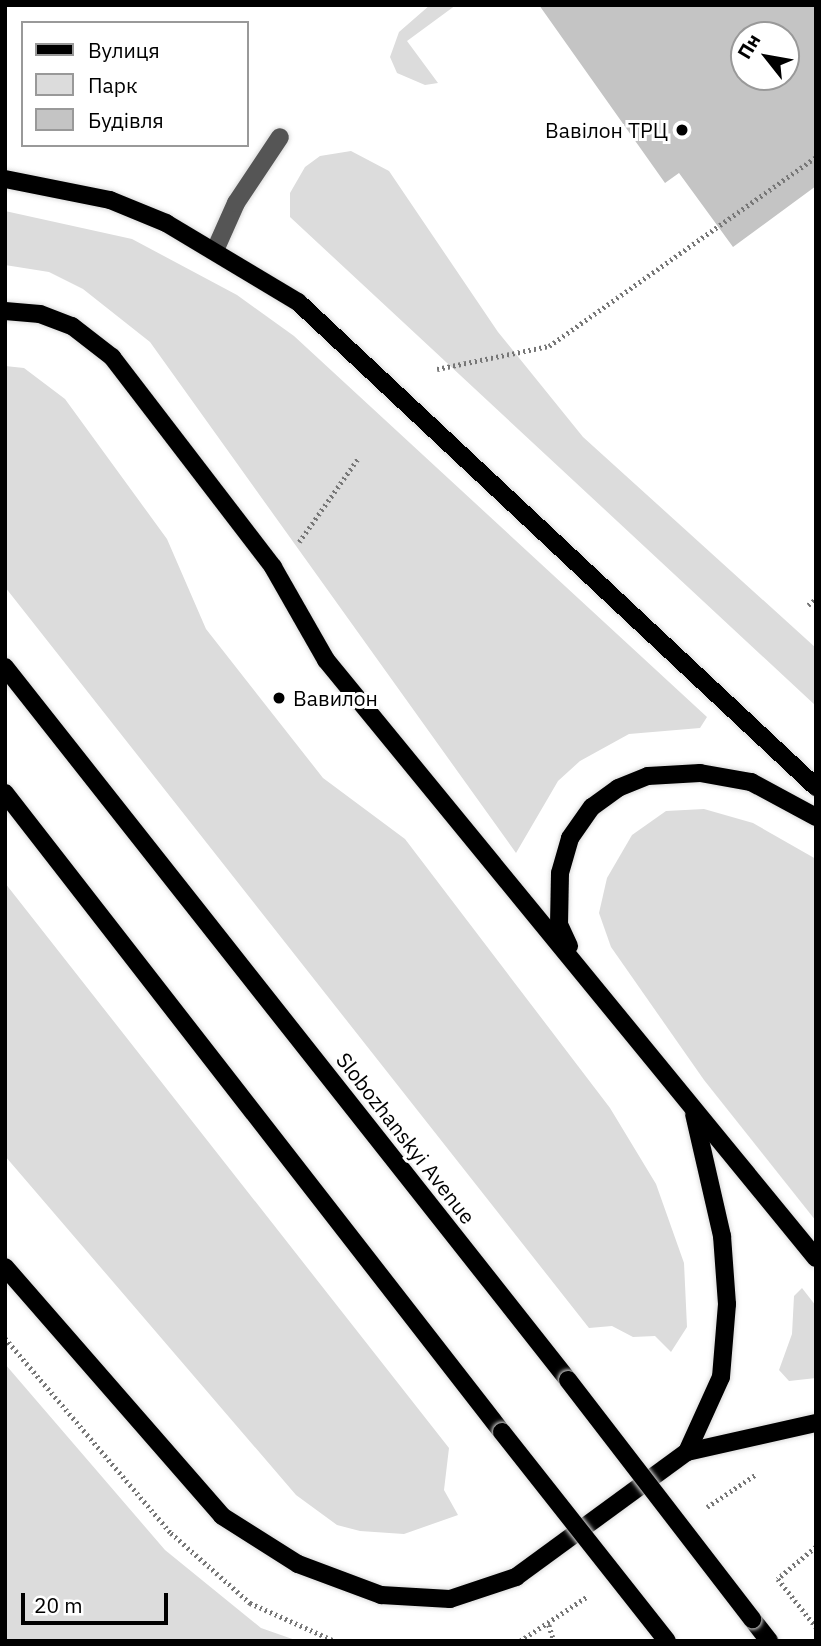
<!DOCTYPE html>
<meta charset="utf-8">
<style>
body{margin:0}
#map{position:relative;width:821px;height:1646px;overflow:hidden;background:#fff;font-family:"IBM Plex Sans",sans-serif}
div>[style]{position:absolute}
.green>*{inset:0;background:#dcdcdc}
.building>*{inset:0;background:#c4c4c4}
.path>*{height:4.5px;margin-top:-2.25px;transform-origin:0;background:repeating-linear-gradient(90deg,#777 0 2px,transparent 0 5.5px)}
.roads{filter:drop-shadow(0 0 2px #dbdbdb) drop-shadow(0 0 2px #dbdbdb)}
.minor>*{height:18px;margin:-9px;padding:0 9px;transform-origin:9px;border-radius:9px;background:#555}
.major>*{height:18px;margin:-9px;padding:0 9px;transform-origin:9px;border-radius:9px;background:#000}
.bridges{filter:drop-shadow(0 0 2px #dbdbdb) drop-shadow(0 0 2px #dbdbdb)}
.major-bridge>*{height:18px;margin:-9px;padding:0 9px;transform-origin:9px;border-radius:9px;background:#000}
.dots>*{width:19px;height:19px;translate:-50% -50%;box-sizing:border-box;border:4px solid #fff;border-radius:50%}
span{translate:-50% -50%;white-space:nowrap;text-align:center;line-height:1.15;-webkit-text-stroke:6px #fff;paint-order:stroke}
.poi-label{font-size:21px;color:#000}
.right{translate:-100% -50%;text-align:right}
.left{translate:0 -50%;text-align:left}
.street-label{font-size:21px;color:#000}
.frame{position:absolute;inset:0;border:7px solid #000;pointer-events:none}
.legend{position:absolute;left:21px;top:21px;width:228px;height:126px;box-sizing:border-box;background:#fff;border:2px solid #999;margin:0;padding:9px 12px;list-style:none;font-size:21px;color:#000}
.legend li{display:flex;align-items:center;gap:14px;height:35px}
.legend b{width:35px;border:2px solid #999}
.north{position:absolute;left:730px;top:21px;width:70px;height:70px;box-sizing:border-box;background:#fff;border:2px solid #999;border-radius:50%;rotate:301deg;font-size:19px;font-weight:700;line-height:28px;text-align:center;color:#000}
.north::after{content:'';display:block;margin:auto;width:24px;height:32px;background:#000;clip-path:polygon(50% 0,100% 100%,50% 72%,0 100%)}
.scale{position:absolute;left:21px;top:1593px;width:147px;height:32px;box-sizing:border-box;border:4px solid #000;border-top:0;padding-left:9px;font-size:21px;line-height:24px;white-space:nowrap;color:#000;-webkit-text-stroke:5px #fff;paint-order:stroke}
</style>
<div id="map">
<div class="green">
<i style="clip-path:polygon(430px 5px,456px 5px,407px 41px,438px 83px,425px 85px,397px 73px,390px 57px,399px 32px)"></i>
<i style="clip-path:polygon(351px 151px,389px 171px,498px 332px,583px 437px,816px 648px,816px 706px,290px 217px,290px 193px,305px 167px,320px 156px)"></i>
<i style="clip-path:polygon(5px 211px,132px 239px,237px 295px,294px 336px,707px 717px,700px 728px,629px 734px,580px 761px,558px 781px,516px 853px,150px 342px,83px 289px,49px 272px,5px 265px)"></i>
<i style="clip-path:polygon(5px 366px,24px 368px,65px 399px,167px 539px,206px 629px,323px 778px,405px 839px,610px 1108px,656px 1184px,684px 1263px,687px 1327px,671px 1352px,655px 1336px,633px 1337px,612px 1326px,589px 1328px,5px 587px)"></i>
<i style="clip-path:polygon(704px 809px,753px 823px,816px 859px,816px 1221px,704px 1080px,611px 947px,599px 913px,607px 878px,632px 835px,666px 811px)"></i>
<i style="clip-path:polygon(5px 883px,449px 1448px,444px 1490px,458px 1515px,404px 1534px,360px 1531px,337px 1525px,296px 1495px,5px 1156px)"></i>
<i style="clip-path:polygon(802px 1288px,816px 1306px,816px 1378px,789px 1381px,779px 1370px,792px 1334px,794px 1296px)"></i>
<i style="clip-path:polygon(5px 1364px,165px 1550px,261px 1628px,298px 1641px,5px 1641px)"></i>
</div>
<div class="building">
<i style="clip-path:polygon(evenodd,539px 5px,816px 5px,816px 186px,733px 247px,679px 173px,665px 183px,539px 5px,744px 35px,786px 35px,786px 77px,744px 77px,744px 35px)"></i>
</div>
<div class="path">
<i style="left:437px;top:369px;width:114px;rotate:-11.6deg"></i>
<i style="left:549px;top:346px;width:327px;rotate:-35.3deg"></i>
<i style="left:299px;top:542px;width:104px;rotate:-54.8deg"></i>
<i style="left:808px;top:605px;width:10px;rotate:-37deg"></i>
<i style="left:5px;top:1338px;width:256px;rotate:49.6deg"></i>
<i style="left:171px;top:1533px;width:106px;rotate:41.5deg"></i>
<i style="left:250px;top:1603px;width:93px;rotate:24.1deg"></i>
<i style="left:707px;top:1507px;width:58px;rotate:-33.7deg"></i>
<i style="left:816px;top:1547px;width:50px;rotate:139.9deg"></i>
<i style="left:778px;top:1579px;width:61px;rotate:51.6deg"></i>
<i style="left:549px;top:1625px;width:17px;rotate:73deg"></i>
<i style="left:520px;top:1641px;width:82px;rotate:-33.5deg"></i>
</div>
<div class="roads">
<div class="minor">
<i style="left:216px;top:248px;width:49px;rotate:-66deg"></i>
<i style="left:236px;top:203px;width:79px;rotate:-56.3deg"></i>
</div>
<div class="major">
<i style="left:5px;top:179px;width:107px;rotate:11.3deg"></i>
<i style="left:110px;top:200px;width:61px;rotate:22.3deg"></i>
<i style="left:166px;top:223px;width:154px;rotate:30.9deg"></i>
<i style="left:298px;top:302px;width:710px;rotate:43.12deg"></i>
<i style="left:5px;top:311px;width:35px;rotate:5deg"></i>
<i style="left:40px;top:314px;width:34px;rotate:21deg"></i>
<i style="left:72px;top:326px;width:51px;rotate:37.8deg"></i>
<i style="left:112px;top:357px;width:265px;rotate:52.5deg"></i>
<i style="left:273px;top:567px;width:107px;rotate:60.3deg"></i>
<i style="left:326px;top:660px;width:773px;rotate:50.67deg"></i>
<i style="left:5px;top:667px;width:908px;rotate:51.7deg"></i>
<i style="left:5px;top:793px;width:810px;rotate:52.13deg"></i>
<i style="left:569px;top:946px;width:23px;rotate:-115deg"></i>
<i style="left:559px;top:925px;width:52px;rotate:-88.9deg"></i>
<i style="left:560px;top:873px;width:36px;rotate:-74deg"></i>
<i style="left:570px;top:838px;width:38px;rotate:-55deg"></i>
<i style="left:592px;top:807px;width:32px;rotate:-36deg"></i>
<i style="left:618px;top:788px;width:32px;rotate:-22deg"></i>
<i style="left:648px;top:776px;width:52px;rotate:-3.3deg"></i>
<i style="left:700px;top:773px;width:52px;rotate:10deg"></i>
<i style="left:751px;top:782px;width:74px;rotate:28.3deg"></i>
<i style="left:5px;top:1267px;width:330px;rotate:48.9deg"></i>
<i style="left:222px;top:1516px;width:90px;rotate:32.3deg"></i>
<i style="left:298px;top:1564px;width:89px;rotate:20.5deg"></i>
<i style="left:381px;top:1595px;width:69px;rotate:3.3deg"></i>
<i style="left:450px;top:1599px;width:70px;rotate:-18.4deg"></i>
<i style="left:516px;top:1577px;width:212px;rotate:-36.2deg"></i>
<i style="left:687px;top:1452px;width:132px;rotate:-12.7deg"></i>
<i style="left:687px;top:1452px;width:82px;rotate:-65.6deg"></i>
<i style="left:721px;top:1377px;width:73px;rotate:-85.3deg"></i>
<i style="left:727px;top:1304px;width:68px;rotate:-94.2deg"></i>
<i style="left:722px;top:1236px;width:125px;rotate:-102.9deg"></i>
<i style="left:752px;top:1619px;width:28px;rotate:52deg"></i>
</div>
</div>
<div class="bridges">
<div class="major-bridge">
<i style="left:568px;top:1380px;width:302px;rotate:52.4deg"></i>
<i style="left:502px;top:1432px;width:266px;rotate:51.7deg"></i>
</div>
</div>
<div class="dots">
<i style="left:682px;top:130px;background:#000"></i>
<i style="left:279px;top:698px;background:#000"></i>
</div>
<div class="poi-label">
<span class="right" style="left:668px;top:130px">Вавілон ТРЦ</span>
<span class="left" style="left:293px;top:698px">Вавилон</span>
</div>
<div class="street-label">
<span style="left:406px;top:1138px;rotate:52deg">Slobozhanskyi Avenue</span>
</div>
<div class="frame"></div>
<ul class="legend">
<li><b style="height:9px;background:#000"></b>Вулиця</li>
<li><b style="height:19px;background:#dcdcdc"></b>Парк</li>
<li><b style="height:19px;background:#c4c4c4"></b>Будівля</li>
</ul>
<div class="north">Пн</div>
<div class="scale">20 m</div>
</div>
